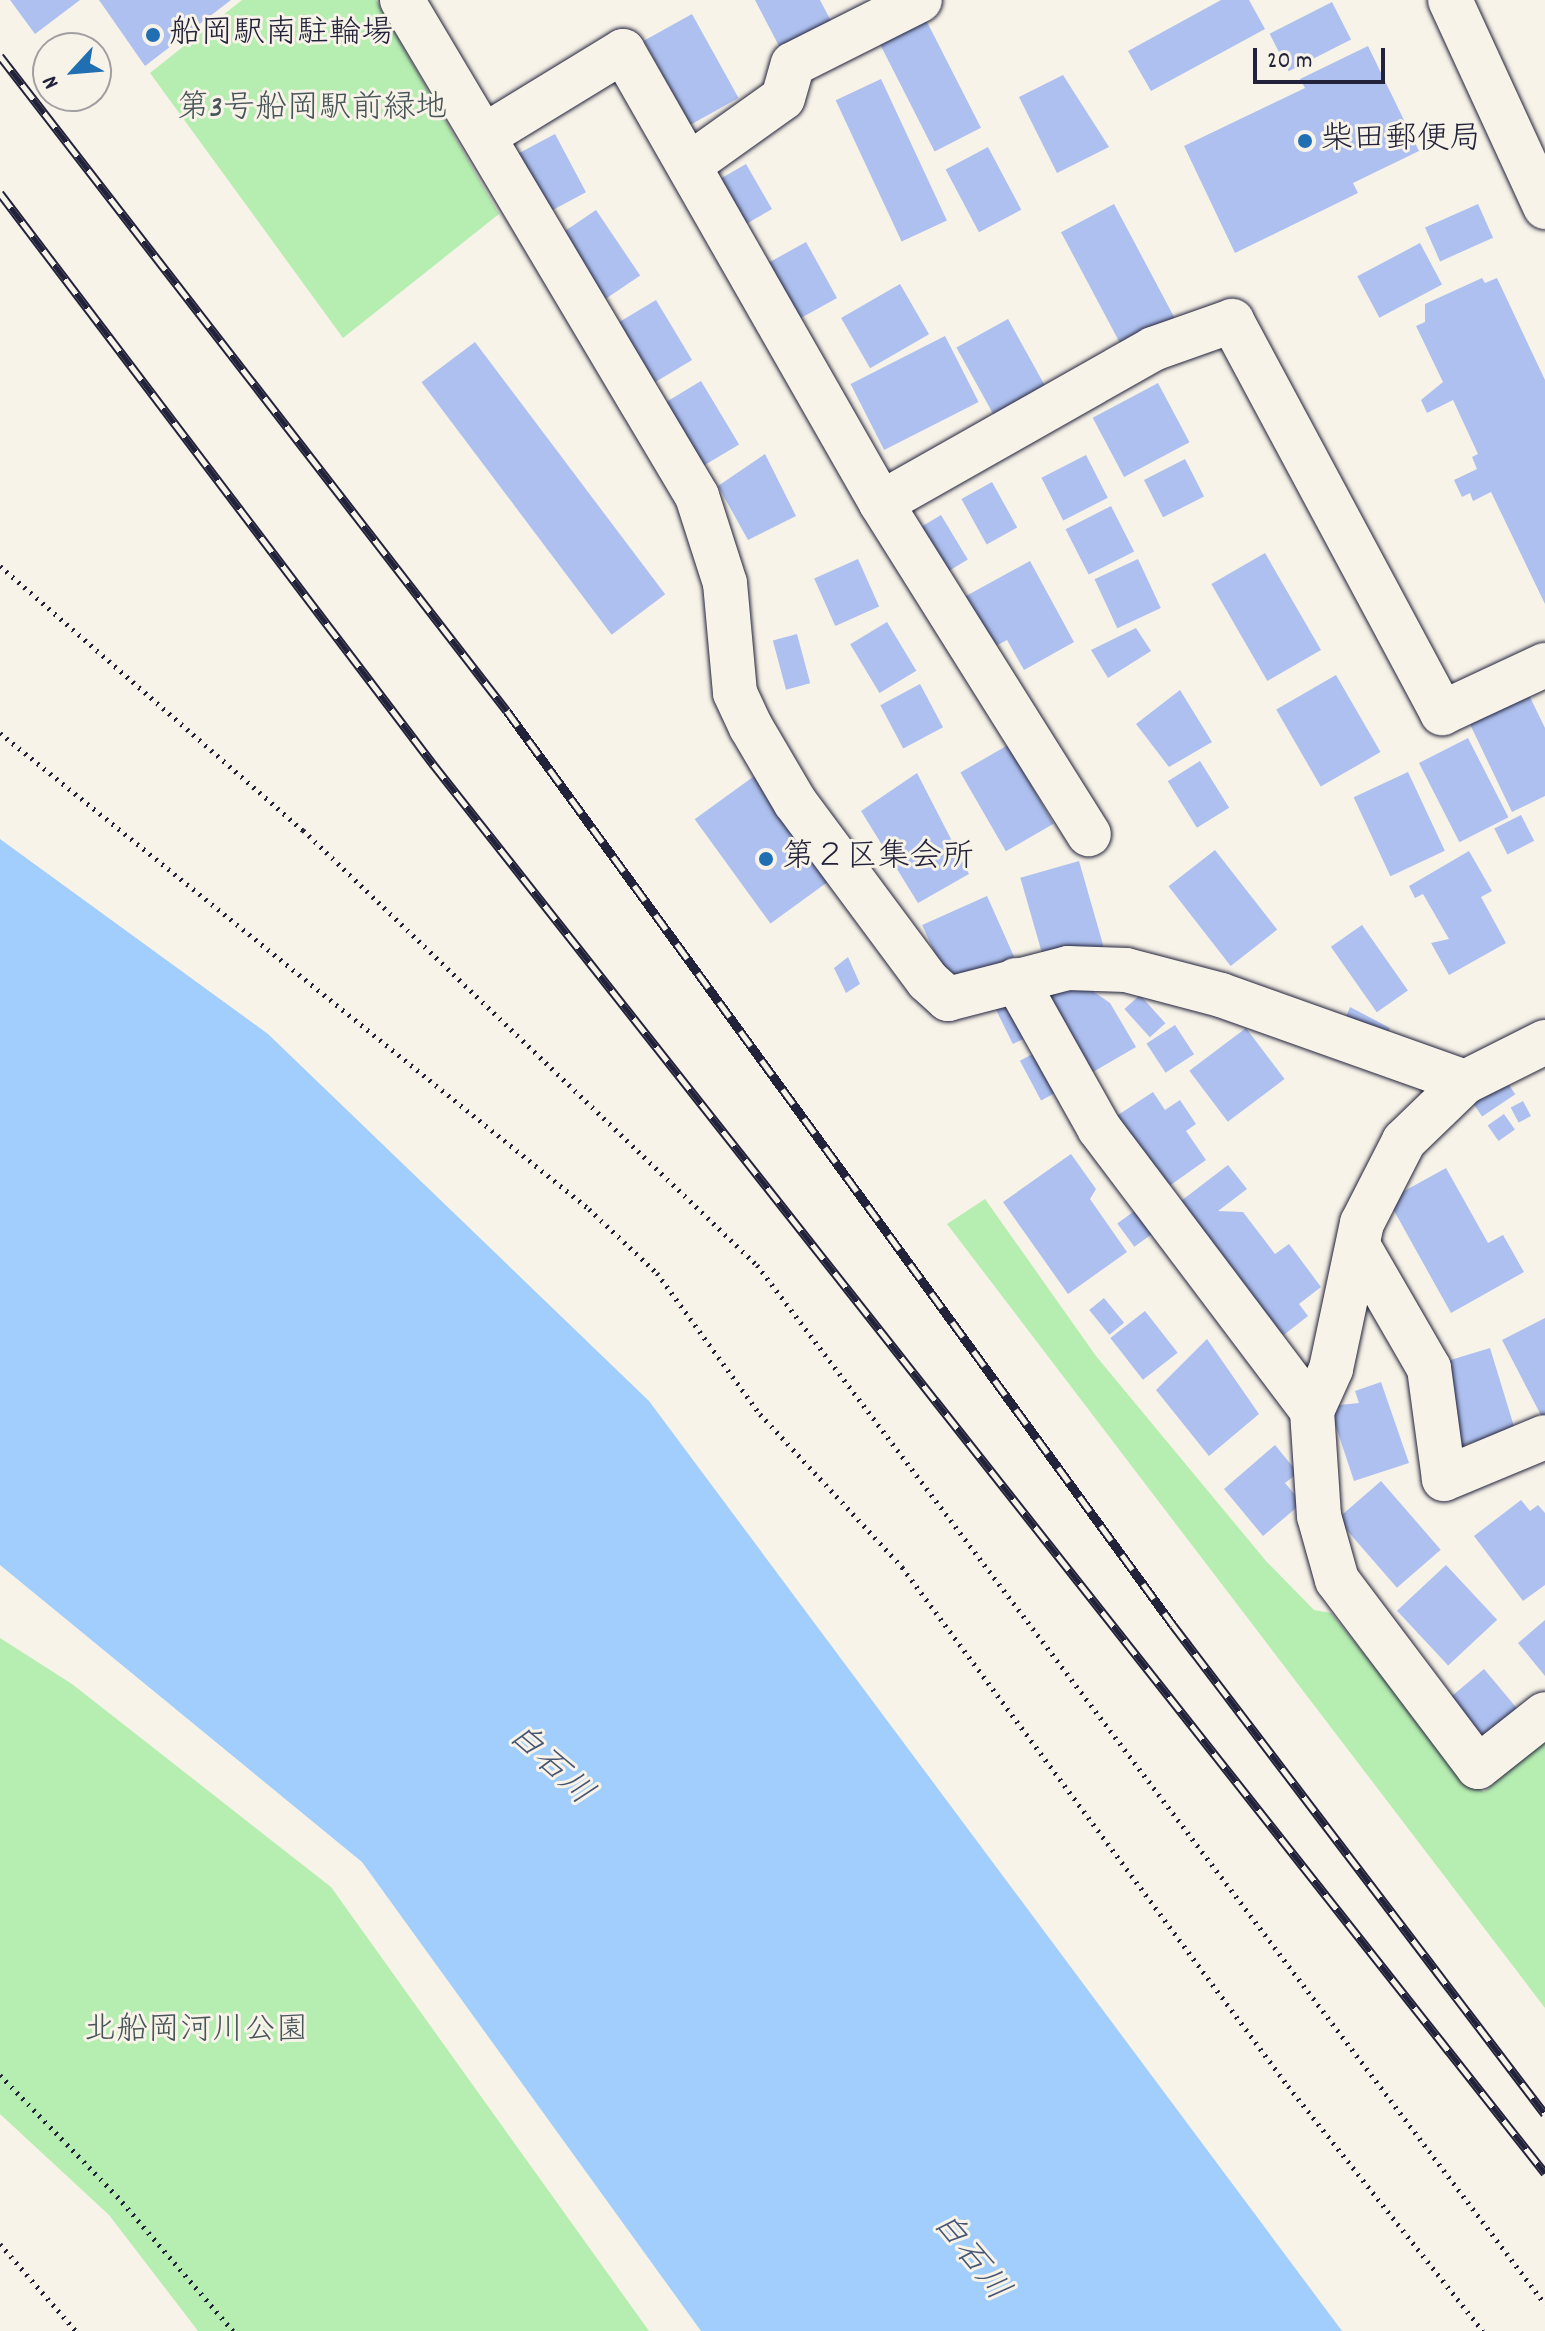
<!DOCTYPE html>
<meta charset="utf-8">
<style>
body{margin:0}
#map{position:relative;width:1545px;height:2331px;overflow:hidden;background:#f7f3e8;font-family:Dekko,"Klee One",sans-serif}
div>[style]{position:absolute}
.green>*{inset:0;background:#b6eeb1}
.water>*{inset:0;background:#a1cefc}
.building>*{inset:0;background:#aec0ef;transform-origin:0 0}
.path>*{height:5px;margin-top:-2.5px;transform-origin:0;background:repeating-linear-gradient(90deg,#22223b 0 2px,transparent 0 8px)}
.roads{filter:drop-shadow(0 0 2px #22223b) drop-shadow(0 0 2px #22223b)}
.minor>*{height:44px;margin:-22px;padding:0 22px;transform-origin:22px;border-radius:22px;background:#f7f3e8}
.major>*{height:44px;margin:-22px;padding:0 22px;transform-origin:22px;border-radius:22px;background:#f7f3e8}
.rail>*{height:9px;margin-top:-4.5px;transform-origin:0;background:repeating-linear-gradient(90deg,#f7f3e8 0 18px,#22223b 0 36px);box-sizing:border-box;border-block:2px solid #22223b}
.dots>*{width:22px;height:22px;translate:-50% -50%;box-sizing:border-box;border:4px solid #f7f3e8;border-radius:50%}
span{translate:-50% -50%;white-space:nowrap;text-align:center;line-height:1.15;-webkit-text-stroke:6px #f7f3e8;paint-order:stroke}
.poi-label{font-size:32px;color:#22223b}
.left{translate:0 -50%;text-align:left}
.park-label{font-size:32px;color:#475558}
.water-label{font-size:34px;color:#485675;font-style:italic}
.north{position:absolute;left:32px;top:32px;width:80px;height:80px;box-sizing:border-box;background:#f7f3e8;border:2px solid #a29fa3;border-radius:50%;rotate:244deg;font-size:22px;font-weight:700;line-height:32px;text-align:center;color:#22223b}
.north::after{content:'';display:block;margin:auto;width:28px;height:36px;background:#1f6fb2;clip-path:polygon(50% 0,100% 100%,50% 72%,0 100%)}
.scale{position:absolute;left:1253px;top:48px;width:132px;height:36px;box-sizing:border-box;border:4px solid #22223b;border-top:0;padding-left:10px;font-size:24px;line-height:28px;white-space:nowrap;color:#22223b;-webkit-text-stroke:6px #f7f3e8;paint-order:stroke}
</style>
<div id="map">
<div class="green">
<i style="clip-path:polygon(242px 0,376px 0,499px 214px,343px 338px,150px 73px)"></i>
<i style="clip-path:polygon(985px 1199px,1096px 1356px,1266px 1561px,1314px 1610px,1331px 1613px,1466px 1780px,1484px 1792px,1545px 1740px,1545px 2008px,947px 1224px)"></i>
<i style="clip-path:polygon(0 1638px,72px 1684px,331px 1887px,649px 2331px,198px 2331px,109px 2215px,0 2114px)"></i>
</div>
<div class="water">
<i style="clip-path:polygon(0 839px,268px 1034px,649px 1401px,1342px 2331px,701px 2331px,362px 1862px,0 1565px)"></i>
</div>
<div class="building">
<i style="clip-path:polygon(10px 0,80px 0,35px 34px)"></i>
<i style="clip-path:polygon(99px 0,231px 0,145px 66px)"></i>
<i style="clip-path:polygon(755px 0,820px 0,832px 23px,780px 48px)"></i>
<i style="clip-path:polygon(1221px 0,1249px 0,1265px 29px,1151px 91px,1128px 51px)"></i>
<i style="left:1332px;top:2px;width:42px;height:70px;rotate:63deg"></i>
<i style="left:692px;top:14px;width:96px;height:55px;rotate:61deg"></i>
<i style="left:926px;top:20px;width:121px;height:52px;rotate:63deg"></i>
<i style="clip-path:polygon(1368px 46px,1419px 151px,1353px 183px,1358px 193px,1235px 253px,1184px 146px,1305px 88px,1300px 79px)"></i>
<i style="clip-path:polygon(1063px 75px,1109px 147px,1057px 173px,1019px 97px)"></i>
<i style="left:881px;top:79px;width:156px;height:50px;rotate:65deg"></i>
<i style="left:555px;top:134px;width:66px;height:43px;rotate:62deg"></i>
<i style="left:988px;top:147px;width:71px;height:48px;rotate:62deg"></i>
<i style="left:746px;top:164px;width:52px;height:44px;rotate:60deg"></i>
<i style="left:1114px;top:204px;width:136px;height:60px;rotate:62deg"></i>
<i style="left:1478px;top:204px;width:37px;height:58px;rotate:66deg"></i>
<i style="left:596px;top:210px;width:79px;height:45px;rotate:56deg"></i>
<i style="left:806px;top:242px;width:64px;height:50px;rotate:61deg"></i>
<i style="left:1420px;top:243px;width:47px;height:71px;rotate:62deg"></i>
<i style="clip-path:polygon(1482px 278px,1485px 283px,1497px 278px,1545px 380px,1545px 604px,1491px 492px,1473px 501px,1470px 493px,1462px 497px,1454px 480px,1477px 469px,1472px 457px,1478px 454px,1453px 400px,1427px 413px,1421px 400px,1443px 382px,1416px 326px,1425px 322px,1425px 304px)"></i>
<i style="left:900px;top:284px;width:58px;height:68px;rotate:60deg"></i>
<i style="left:656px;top:300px;width:70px;height:50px;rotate:59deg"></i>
<i style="left:1008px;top:319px;width:80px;height:59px;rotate:61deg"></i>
<i style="left:945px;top:336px;width:74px;height:106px;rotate:63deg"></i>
<i style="left:475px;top:342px;width:316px;height:67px;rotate:53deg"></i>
<i style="left:701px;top:381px;width:74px;height:45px;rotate:59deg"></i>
<i style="left:1158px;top:383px;width:67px;height:74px;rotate:62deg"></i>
<i style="clip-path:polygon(765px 454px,796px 516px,748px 540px,718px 486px)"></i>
<i style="left:1086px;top:455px;width:48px;height:50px;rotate:63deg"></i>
<i style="left:1185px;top:459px;width:42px;height:46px;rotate:63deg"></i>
<i style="left:992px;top:482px;width:52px;height:35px;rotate:61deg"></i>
<i style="left:1111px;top:506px;width:51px;height:51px;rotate:63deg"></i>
<i style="left:941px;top:515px;width:52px;height:38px;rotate:59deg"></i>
<i style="left:1265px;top:553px;width:112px;height:62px;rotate:60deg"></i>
<i style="left:858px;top:559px;width:52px;height:48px;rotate:66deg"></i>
<i style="left:1138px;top:559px;width:54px;height:48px;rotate:65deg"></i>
<i style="clip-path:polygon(1030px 561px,1074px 642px,1024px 670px,1007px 640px,983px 653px,955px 602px)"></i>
<i style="left:887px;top:622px;width:57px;height:43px;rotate:59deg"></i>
<i style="clip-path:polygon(1136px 628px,1151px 651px,1108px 678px,1091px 650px)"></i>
<i style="left:797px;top:634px;width:51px;height:25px;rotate:75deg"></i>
<i style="left:1336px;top:675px;width:89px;height:69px;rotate:60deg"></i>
<i style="left:920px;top:684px;width:49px;height:45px;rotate:62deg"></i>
<i style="clip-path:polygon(1526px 689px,1545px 728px,1545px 796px,1512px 812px,1467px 718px)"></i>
<i style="clip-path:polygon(1180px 690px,1212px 742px,1169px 767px,1136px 724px)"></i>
<i style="left:1468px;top:738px;width:89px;height:55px;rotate:63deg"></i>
<i style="left:1008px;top:745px;width:91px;height:55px;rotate:60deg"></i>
<i style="left:1200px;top:761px;width:55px;height:38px;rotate:58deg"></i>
<i style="left:1408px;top:772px;width:87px;height:60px;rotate:65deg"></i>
<i style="clip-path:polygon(917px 773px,969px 874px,918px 903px,861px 811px)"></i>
<i style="left:757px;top:774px;width:129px;height:77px;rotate:54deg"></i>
<i style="left:1521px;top:815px;width:29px;height:30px;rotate:63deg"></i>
<i style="left:1215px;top:850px;width:101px;height:59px;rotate:52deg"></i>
<i style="clip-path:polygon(1469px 851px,1492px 891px,1481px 897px,1506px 943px,1449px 975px,1431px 943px,1449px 939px,1423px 894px,1415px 898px,1409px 886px)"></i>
<i style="left:1079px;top:861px;width:89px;height:61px;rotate:74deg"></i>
<i style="left:987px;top:896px;width:71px;height:71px;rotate:66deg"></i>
<i style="left:1362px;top:925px;width:80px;height:38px;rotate:55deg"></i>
<i style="clip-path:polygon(848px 957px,860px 984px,846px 993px,834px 968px)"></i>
<i style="clip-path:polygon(1071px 976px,1110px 1003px,1136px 1047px,1081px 1079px,1034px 997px)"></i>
<i style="left:1012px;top:990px;width:49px;height:23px;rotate:64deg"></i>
<i style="left:1140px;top:995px;width:38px;height:21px;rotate:48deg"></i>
<i style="clip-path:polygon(1350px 1007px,1390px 1028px,1384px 1043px,1342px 1027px)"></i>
<i style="left:1175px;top:1025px;width:35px;height:34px;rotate:57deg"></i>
<i style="left:1246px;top:1028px;width:64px;height:71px;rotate:53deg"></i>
<i style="left:1042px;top:1049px;width:45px;height:25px;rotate:62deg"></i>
<i style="left:1503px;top:1076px;width:22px;height:40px;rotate:56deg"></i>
<i style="clip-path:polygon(1153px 1092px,1165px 1110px,1180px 1100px,1196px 1124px,1186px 1131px,1206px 1160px,1165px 1189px,1115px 1117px)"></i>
<i style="left:1523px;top:1101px;width:17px;height:14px;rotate:62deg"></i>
<i style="left:1504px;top:1114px;width:19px;height:20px;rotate:55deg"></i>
<i style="clip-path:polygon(1071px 1154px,1096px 1189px,1090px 1199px,1127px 1252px,1068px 1294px,1003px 1202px)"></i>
<i style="clip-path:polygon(1228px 1165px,1247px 1189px,1218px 1211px,1243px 1212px,1275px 1254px,1289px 1244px,1321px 1287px,1299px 1304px,1308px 1316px,1267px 1348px,1164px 1214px)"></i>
<i style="clip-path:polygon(1446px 1168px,1488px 1243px,1503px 1235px,1524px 1272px,1451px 1313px,1388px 1200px)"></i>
<i style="left:1144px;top:1204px;width:29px;height:33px;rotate:54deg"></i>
<i style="left:1104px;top:1298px;width:32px;height:19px;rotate:51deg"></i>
<i style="left:1145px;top:1311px;width:53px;height:44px;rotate:52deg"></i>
<i style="clip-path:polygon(1545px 1318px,1545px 1423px,1502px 1340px)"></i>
<i style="clip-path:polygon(1207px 1339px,1259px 1414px,1209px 1456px,1156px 1390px)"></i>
<i style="left:1490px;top:1348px;width:85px;height:56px;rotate:73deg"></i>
<i style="clip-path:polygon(1381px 1382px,1409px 1463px,1354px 1481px,1329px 1406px,1359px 1403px,1355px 1391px)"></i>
<i style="clip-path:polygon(1275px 1445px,1298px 1473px,1285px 1483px,1302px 1503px,1263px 1536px,1224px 1489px)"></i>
<i style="left:1381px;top:1481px;width:91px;height:58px;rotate:49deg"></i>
<i style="clip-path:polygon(1521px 1500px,1530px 1511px,1538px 1505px,1545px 1513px,1545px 1585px,1523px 1601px,1474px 1536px)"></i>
<i style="left:1446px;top:1565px;width:75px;height:67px;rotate:47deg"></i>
<i style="clip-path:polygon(1545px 1620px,1545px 1676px,1518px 1643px)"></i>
<i style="left:1484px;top:1669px;width:59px;height:57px;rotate:50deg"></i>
</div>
<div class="path">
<i style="left:0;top:566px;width:402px;rotate:41.1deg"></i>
<i style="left:303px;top:830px;width:629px;rotate:43.78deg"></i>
<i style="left:757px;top:1265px;width:1304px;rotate:52.82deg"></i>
<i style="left:0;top:733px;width:757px;rotate:38.94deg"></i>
<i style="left:589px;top:1209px;width:93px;rotate:43.3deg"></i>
<i style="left:657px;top:1273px;width:175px;rotate:53.9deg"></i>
<i style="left:760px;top:1414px;width:209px;rotate:47.1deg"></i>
<i style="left:902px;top:1567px;width:647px;rotate:53.36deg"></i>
<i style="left:1288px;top:2086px;width:313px;rotate:51.5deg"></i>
<i style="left:0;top:2075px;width:168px;rotate:46deg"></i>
<i style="left:117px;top:2196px;width:178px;rotate:49.3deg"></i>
<i style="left:0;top:2244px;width:116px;rotate:48.9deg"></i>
</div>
<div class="roads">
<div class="minor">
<i style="left:402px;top:0;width:577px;rotate:59.26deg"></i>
<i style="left:697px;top:496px;width:91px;rotate:72.2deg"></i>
<i style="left:725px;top:583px;width:110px;rotate:84.8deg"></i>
<i style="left:735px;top:693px;width:38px;rotate:65deg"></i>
<i style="left:751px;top:727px;width:87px;rotate:59.6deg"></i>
<i style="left:795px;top:802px;width:223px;rotate:53.4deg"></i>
<i style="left:928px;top:981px;width:27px;rotate:42deg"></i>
<i style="left:948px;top:999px;width:124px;rotate:-14.5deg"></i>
<i style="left:1068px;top:968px;width:58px;rotate:2deg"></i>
<i style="left:1126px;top:970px;width:98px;rotate:14.7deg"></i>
<i style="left:1221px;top:995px;width:259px;rotate:19.6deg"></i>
<i style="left:484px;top:136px;width:163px;rotate:-31.4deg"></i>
<i style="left:623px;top:51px;width:520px;rotate:60.28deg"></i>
<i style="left:881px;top:503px;width:391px;rotate:57.9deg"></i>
<i style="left:689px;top:165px;width:115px;rotate:-35.5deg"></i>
<i style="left:783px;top:98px;width:35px;rotate:-74deg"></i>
<i style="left:793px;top:64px;width:142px;rotate:-26.7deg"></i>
<i style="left:881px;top:503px;width:313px;rotate:-29.5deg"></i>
<i style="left:1153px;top:349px;width:84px;rotate:-19.5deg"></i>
<i style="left:1232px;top:321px;width:445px;rotate:61.8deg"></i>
<i style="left:1442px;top:713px;width:114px;rotate:-25deg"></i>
<i style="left:1016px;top:980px;width:170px;rotate:60.7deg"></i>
<i style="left:1099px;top:1128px;width:354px;rotate:53deg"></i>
<i style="left:1545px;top:1042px;width:89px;rotate:153.4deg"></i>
<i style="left:1465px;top:1082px;width:85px;rotate:136deg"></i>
<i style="left:1404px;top:1141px;width:92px;rotate:117.1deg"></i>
<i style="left:1362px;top:1223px;width:149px;rotate:102deg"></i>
<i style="left:1331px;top:1369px;width:46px;rotate:114.3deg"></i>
<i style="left:1312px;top:1411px;width:105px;rotate:86.2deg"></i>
<i style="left:1319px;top:1516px;width:66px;rotate:74.3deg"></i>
<i style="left:1337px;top:1580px;width:234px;rotate:53deg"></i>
<i style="left:1478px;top:1767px;width:85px;rotate:-38.3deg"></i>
<i style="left:1359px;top:1247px;width:140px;rotate:60deg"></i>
<i style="left:1429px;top:1368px;width:112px;rotate:82.3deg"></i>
<i style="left:1444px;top:1479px;width:109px;rotate:-22.6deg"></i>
</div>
<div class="major">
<i style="left:1450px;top:0;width:228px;rotate:65.3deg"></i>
</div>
</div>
<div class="rail">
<i style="left:0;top:56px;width:828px;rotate:52.26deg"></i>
<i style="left:507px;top:711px;width:1131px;rotate:53.92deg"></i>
<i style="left:1173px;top:1625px;width:614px;rotate:52.74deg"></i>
<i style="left:0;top:193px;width:717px;rotate:52.83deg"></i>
<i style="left:433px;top:764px;width:1795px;rotate:51.72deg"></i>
</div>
<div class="dots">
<i style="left:153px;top:35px;background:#1f6fb2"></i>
<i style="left:1305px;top:141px;background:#1f6fb2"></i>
<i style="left:766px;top:859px;background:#1f6fb2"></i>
</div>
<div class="poi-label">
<span class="left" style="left:169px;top:35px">船岡駅南駐輪場</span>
<span class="left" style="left:1321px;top:141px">柴田郵便局</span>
<span class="left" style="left:782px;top:859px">第２区集会所</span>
</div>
<div class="park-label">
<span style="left:312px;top:110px">第3号船岡駅前緑地</span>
<span style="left:196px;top:2032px">北船岡河川公園</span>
</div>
<div class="water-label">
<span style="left:549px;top:1766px;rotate:43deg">白石川</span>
<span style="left:969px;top:2258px;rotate:52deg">白石川</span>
</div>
<div class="north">N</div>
<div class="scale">20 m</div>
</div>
